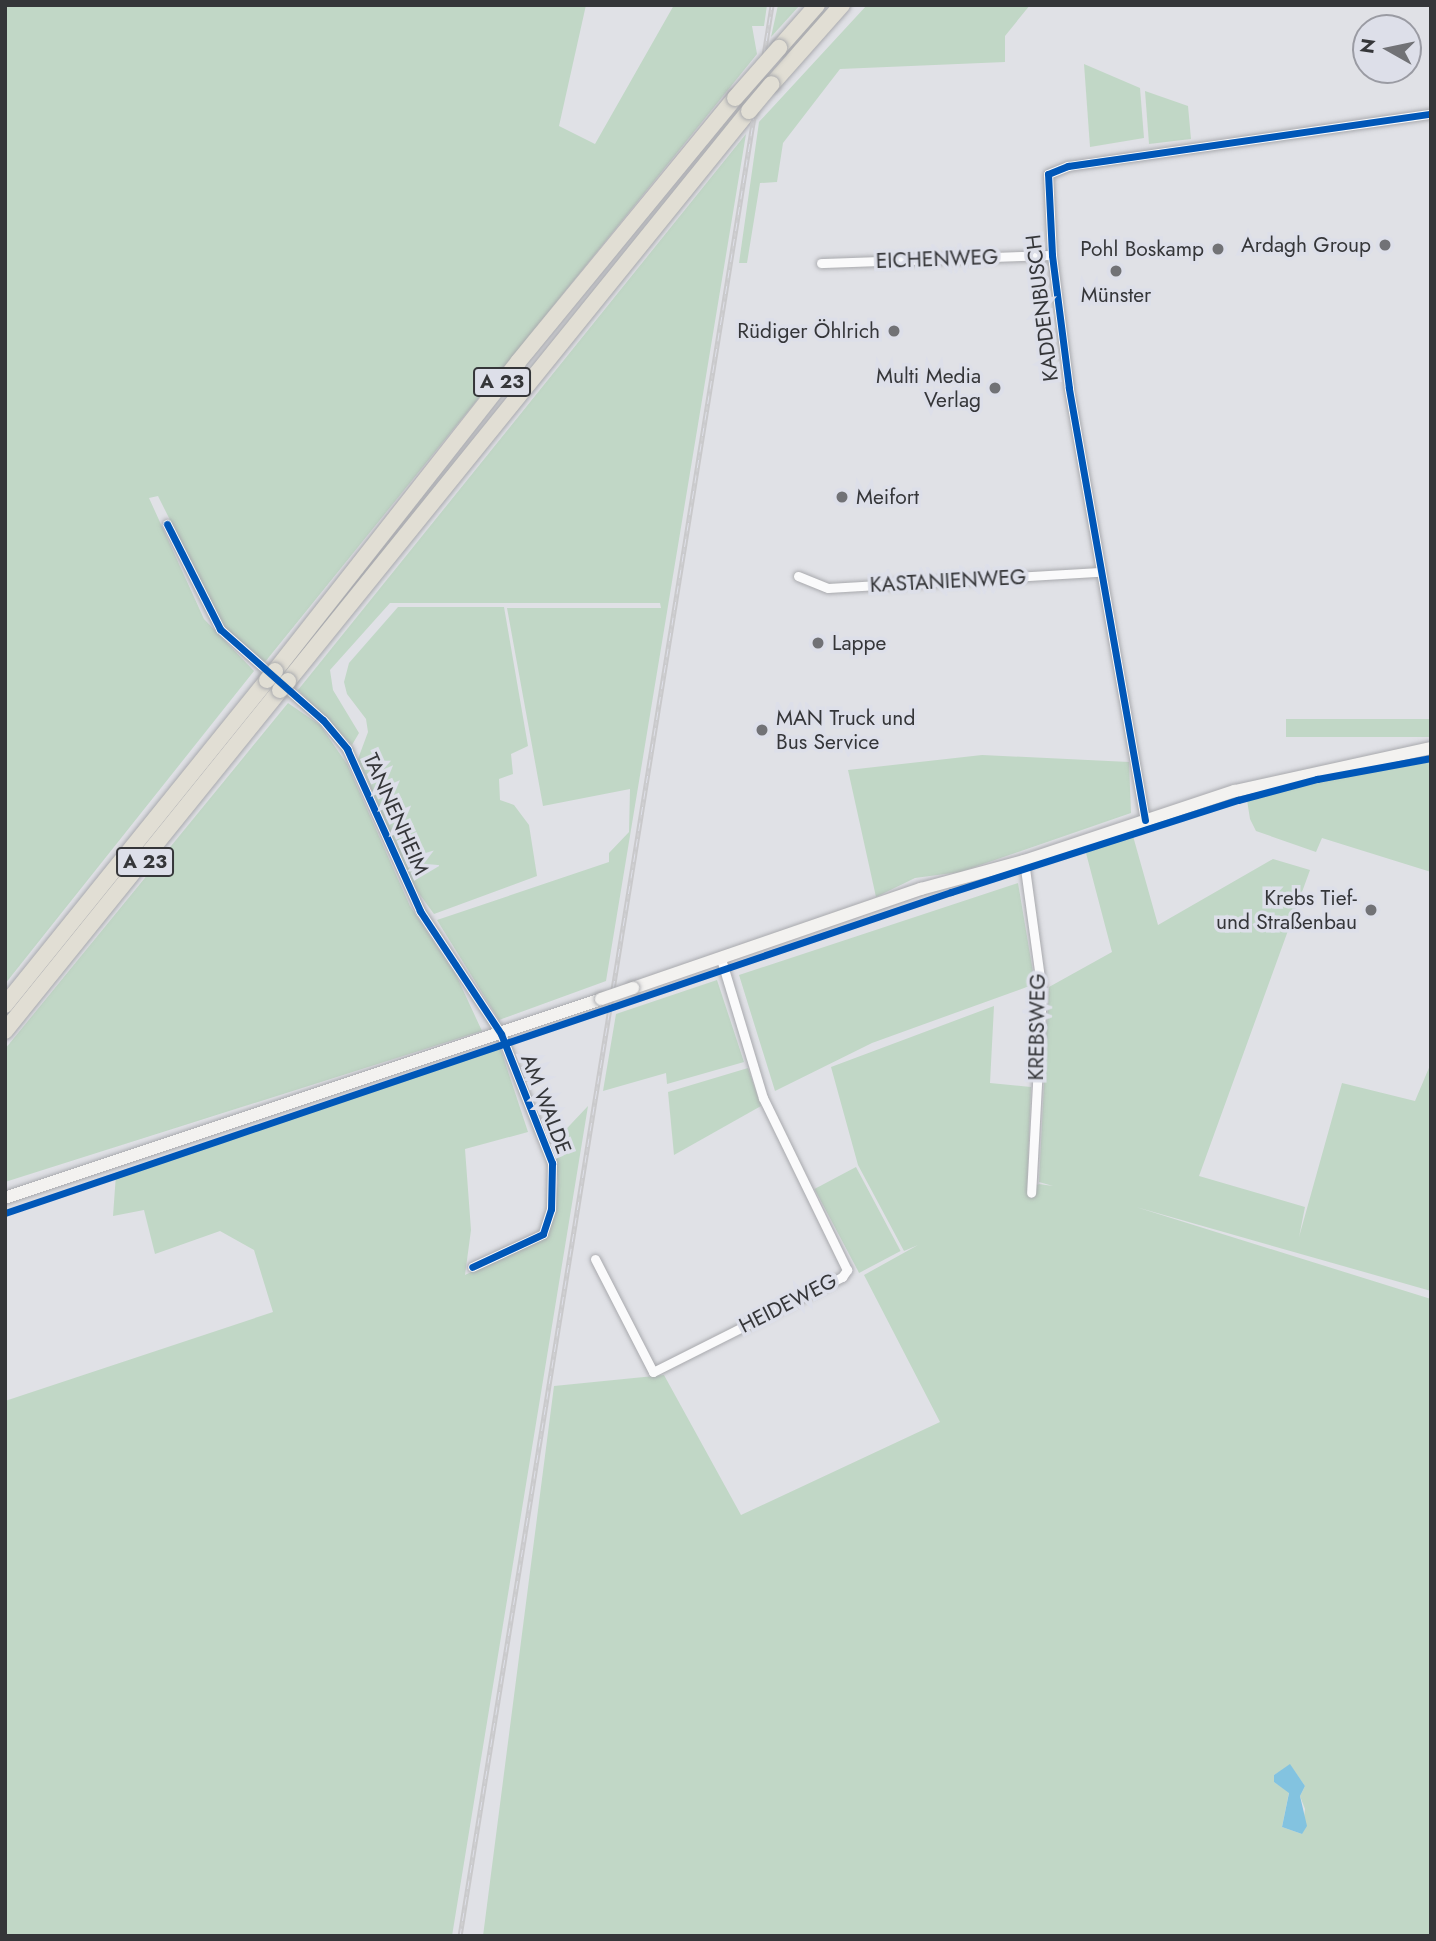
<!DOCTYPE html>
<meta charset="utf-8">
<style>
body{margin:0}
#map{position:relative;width:1436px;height:1941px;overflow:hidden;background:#e0e1e6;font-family:Jost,sans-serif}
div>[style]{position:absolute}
.green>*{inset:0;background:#c1d7c6;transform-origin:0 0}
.water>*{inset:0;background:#83c3e0}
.roads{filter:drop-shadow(0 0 2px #a8a9ad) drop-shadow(0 0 2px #a8a9ad)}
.minor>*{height:9px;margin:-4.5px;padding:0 4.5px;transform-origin:4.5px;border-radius:4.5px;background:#fafafb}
.secondary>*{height:12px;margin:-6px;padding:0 6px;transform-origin:6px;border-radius:6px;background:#f3f2f0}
.motorway>*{height:16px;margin:-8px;padding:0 8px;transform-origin:8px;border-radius:8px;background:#e1ded4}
.rail>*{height:5px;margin-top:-2.5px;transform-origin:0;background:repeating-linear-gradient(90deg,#dddfe9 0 8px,#c9c9cb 0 16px);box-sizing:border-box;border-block:2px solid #c9c9cb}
.bridges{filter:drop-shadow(0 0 2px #a8a9ad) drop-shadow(0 0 2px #a8a9ad)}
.secondary-bridge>*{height:12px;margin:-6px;padding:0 6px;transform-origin:6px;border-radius:6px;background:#f3f2f0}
.motorway-bridge>*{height:16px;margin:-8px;padding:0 8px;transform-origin:8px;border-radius:8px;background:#e1ded4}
.cycleway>*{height:7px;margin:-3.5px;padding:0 3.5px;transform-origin:3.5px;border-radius:3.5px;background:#0057b8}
.dots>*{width:19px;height:19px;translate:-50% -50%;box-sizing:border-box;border:4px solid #dddfe9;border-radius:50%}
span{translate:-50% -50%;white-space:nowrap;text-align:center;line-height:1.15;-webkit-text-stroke:7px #dddfe9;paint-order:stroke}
.shield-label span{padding:2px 5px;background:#dddfe9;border:2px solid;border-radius:5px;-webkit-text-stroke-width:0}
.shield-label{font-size:19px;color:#353639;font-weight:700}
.poi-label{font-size:21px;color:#353639}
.right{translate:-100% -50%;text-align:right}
.left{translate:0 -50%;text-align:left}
.street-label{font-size:21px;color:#353639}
.frame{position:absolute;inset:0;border:7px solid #353639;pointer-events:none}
.north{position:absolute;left:1352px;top:14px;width:70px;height:70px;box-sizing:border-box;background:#dddfe9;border:2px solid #9a9ba3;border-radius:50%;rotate:279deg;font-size:19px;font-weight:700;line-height:28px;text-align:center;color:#353639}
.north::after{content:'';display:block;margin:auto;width:24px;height:32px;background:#717276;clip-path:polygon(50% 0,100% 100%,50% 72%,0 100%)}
</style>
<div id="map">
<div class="green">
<i style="clip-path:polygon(5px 5px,586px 5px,559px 126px,595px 144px,674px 5px,767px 5px,764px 26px,752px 26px,757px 54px,265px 662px,223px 626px,158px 496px,149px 498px,204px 619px,254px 671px,5px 984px)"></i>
<i style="clip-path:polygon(778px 5px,800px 5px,771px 37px)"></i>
<i style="clip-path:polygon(867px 5px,1030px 5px,1005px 36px,1005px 62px,840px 69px,783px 143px,777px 182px,760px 183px,747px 263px,739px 263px,759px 122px)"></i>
<i style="clip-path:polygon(1084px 64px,1140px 88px,1144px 138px,1090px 147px)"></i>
<i style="clip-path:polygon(1145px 91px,1188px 106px,1191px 139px,1149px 144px)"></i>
<i style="clip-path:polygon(746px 134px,606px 981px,499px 1020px,437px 920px,609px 862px,609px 853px,629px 832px,630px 789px,543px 806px,507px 608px,661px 608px,660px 603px,390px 603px,330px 670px,333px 690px,359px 733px,352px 745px,298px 690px)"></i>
<i style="clip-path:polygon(398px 607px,504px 607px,528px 746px,511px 754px,513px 774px,499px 779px,500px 800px,514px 805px,529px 825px,537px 876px,434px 914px,415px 888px,358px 759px,368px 732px,366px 719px,347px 694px,344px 682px,349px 663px)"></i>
<i style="clip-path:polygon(288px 703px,320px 725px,347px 764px,410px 906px,456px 975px,482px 1031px,5px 1182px,5px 1049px)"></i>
<i style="left:1431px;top:719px;width:18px;height:145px;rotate:90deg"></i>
<i style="clip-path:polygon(982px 755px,1129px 762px,1131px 813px,960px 872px,915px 878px,876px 897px,848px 770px)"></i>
<i style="clip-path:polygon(1431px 762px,1431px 872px,1322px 838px,1316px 852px,1256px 831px,1250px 819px,1247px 800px,1321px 781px)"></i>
<i style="clip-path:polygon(evenodd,1133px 836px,1158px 925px,1273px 859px,1310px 870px,1199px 1176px,1305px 1207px,1299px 1237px,1342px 1083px,1415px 1101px,1431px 1063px,1431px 1291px,1136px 1207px,1431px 1299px,1431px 1936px,483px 1936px,554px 1386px,664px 1375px,741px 1515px,940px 1422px,864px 1275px,918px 1245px,904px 1251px,858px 1165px,831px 1067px,994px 1006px,990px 1083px,1031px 1087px,1027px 1190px,929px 1239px,1039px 1184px,1053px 1186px,1039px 1182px,1049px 987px,1112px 952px,1086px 853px,1133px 836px,1290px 1765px,1305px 1786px,1300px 1796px,1305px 1809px,1302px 1834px,1282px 1827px,1289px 1792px,1274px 1782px,1274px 1775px,1290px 1765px)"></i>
<i style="clip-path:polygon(1018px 883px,1035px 984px,872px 1043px,775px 1091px,739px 975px)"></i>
<i style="clip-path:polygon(717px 980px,744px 1062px,667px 1084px,666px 1073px,603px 1091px,616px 1014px)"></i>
<i style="clip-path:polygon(499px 1044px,528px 1132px,465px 1149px,471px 1230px,465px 1275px,548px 1236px,558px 1183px,554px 1142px,588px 1106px,452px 1936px,5px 1936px,5px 1401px,273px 1312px,254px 1250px,220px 1231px,155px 1254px,144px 1210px,113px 1216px,116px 1174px)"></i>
<i style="clip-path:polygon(748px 1068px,761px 1106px,674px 1155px,668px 1092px)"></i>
<i style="left:856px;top:1167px;width:95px;height:47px;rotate:62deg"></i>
</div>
<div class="water">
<i style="clip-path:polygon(1290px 1764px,1305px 1786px,1300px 1796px,1307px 1826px,1302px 1834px,1282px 1827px,1289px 1793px,1274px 1782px,1274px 1775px)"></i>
</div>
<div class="roads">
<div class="minor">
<i style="left:821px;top:263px;width:231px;rotate:-2deg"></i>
<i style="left:167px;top:524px;width:118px;rotate:63.2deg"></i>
<i style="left:220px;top:629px;width:137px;rotate:41.5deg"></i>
<i style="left:323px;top:720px;width:38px;rotate:50deg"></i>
<i style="left:347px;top:749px;width:178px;rotate:65.7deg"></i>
<i style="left:420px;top:911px;width:147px;rotate:56.6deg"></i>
<i style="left:501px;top:1034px;width:139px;rotate:68.4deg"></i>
<i style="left:552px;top:1163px;width:46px;rotate:91.2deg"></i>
<i style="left:551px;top:1209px;width:26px;rotate:108deg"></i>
<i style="left:543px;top:1234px;width:78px;rotate:155.1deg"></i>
<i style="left:798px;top:576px;width:32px;rotate:22deg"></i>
<i style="left:828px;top:588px;width:272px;rotate:-3.4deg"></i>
<i style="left:1145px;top:820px;width:439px;rotate:-100deg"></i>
<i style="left:1069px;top:388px;width:134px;rotate:-97.3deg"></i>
<i style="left:1052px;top:255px;width:81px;rotate:-92.8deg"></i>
<i style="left:1048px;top:174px;width:22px;rotate:-22deg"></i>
<i style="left:1068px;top:166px;width:367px;rotate:-8.2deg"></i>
<i style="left:1024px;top:861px;width:132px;rotate:82.2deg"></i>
<i style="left:1042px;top:992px;width:201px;rotate:93.1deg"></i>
<i style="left:595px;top:1259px;width:127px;rotate:62.8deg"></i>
<i style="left:653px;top:1372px;width:212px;rotate:-26.7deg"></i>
<i style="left:842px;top:1277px;width:9px;rotate:-54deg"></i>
<i style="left:847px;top:1270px;width:191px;rotate:-116deg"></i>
<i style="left:763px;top:1098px;width:145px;rotate:-106.8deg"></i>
</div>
<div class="secondary">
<i style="left:633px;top:988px;width:305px;rotate:-19deg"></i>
<i style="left:921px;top:889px;width:107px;rotate:-15.2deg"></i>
<i style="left:1024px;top:861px;width:222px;rotate:-18.4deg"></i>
<i style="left:1235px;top:791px;width:201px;rotate:-12.4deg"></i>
<i style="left:5px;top:1198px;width:628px;rotate:-18.46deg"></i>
</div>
<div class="motorway">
<i style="left:779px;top:48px;width:57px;rotate:-48.5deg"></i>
<i style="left:772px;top:84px;width:106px;rotate:-48.5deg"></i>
<i style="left:275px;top:671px;width:393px;rotate:-51.8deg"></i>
<i style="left:518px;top:362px;width:342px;rotate:-50.6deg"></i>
<i style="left:288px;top:681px;width:733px;rotate:-51.04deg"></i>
<i style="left:5px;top:1005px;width:417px;rotate:-51.1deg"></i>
<i style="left:5px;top:1031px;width:438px;rotate:-51.1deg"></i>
</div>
</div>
<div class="rail">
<i style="left:460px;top:1936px;width:1956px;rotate:-80.82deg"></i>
</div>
<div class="bridges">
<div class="secondary-bridge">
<i style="left:601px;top:999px;width:34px;rotate:-19deg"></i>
</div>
<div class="motorway-bridge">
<i style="left:735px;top:98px;width:67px;rotate:-48.7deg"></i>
<i style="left:749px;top:111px;width:35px;rotate:-50deg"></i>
<i style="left:267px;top:680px;width:12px;rotate:-48deg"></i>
<i style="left:280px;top:690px;width:12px;rotate:-48deg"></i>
</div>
</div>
<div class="cycleway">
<i style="left:167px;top:524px;width:118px;rotate:63.2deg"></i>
<i style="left:220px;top:629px;width:137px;rotate:41.5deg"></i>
<i style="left:323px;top:720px;width:38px;rotate:50deg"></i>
<i style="left:347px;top:749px;width:178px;rotate:65.7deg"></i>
<i style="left:420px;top:911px;width:147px;rotate:56.6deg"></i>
<i style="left:501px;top:1034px;width:139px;rotate:68.4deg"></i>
<i style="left:552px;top:1163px;width:46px;rotate:91.2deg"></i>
<i style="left:551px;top:1209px;width:26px;rotate:108deg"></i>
<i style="left:543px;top:1234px;width:78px;rotate:155.1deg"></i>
<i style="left:1145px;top:820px;width:439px;rotate:-100deg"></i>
<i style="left:1069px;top:388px;width:134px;rotate:-97.3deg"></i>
<i style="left:1052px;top:255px;width:81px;rotate:-92.8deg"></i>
<i style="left:1048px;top:174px;width:22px;rotate:-22deg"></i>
<i style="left:1068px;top:166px;width:367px;rotate:-8.2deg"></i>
<i style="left:5px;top:1213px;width:999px;rotate:-18.74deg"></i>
<i style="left:951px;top:892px;width:301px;rotate:-17.8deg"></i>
<i style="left:1238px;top:800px;width:82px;rotate:-14.9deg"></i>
<i style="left:1317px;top:779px;width:116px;rotate:-10.4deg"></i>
</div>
<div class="dots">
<i style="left:1385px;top:245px;background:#717276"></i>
<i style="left:1218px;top:249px;background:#717276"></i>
<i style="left:1116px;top:271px;background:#717276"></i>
<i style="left:894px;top:331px;background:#717276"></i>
<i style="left:995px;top:388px;background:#717276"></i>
<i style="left:842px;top:497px;background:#717276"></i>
<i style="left:818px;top:643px;background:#717276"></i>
<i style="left:762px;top:730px;background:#717276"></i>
<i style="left:1371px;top:910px;background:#717276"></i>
</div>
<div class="shield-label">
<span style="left:502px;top:382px">A 23</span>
<span style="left:145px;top:862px">A 23</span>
</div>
<div class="poi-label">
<span class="right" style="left:1371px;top:245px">Ardagh Group</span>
<span class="right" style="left:1204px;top:249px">Pohl Boskamp</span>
<span style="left:1116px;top:295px">Münster</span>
<span class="right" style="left:880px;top:331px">Rüdiger Öhlrich</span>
<span class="right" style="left:981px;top:388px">Multi Media<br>Verlag</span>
<span class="left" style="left:856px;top:497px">Meifort</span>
<span class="left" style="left:832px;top:643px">Lappe</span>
<span class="left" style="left:776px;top:730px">MAN Truck und<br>Bus Service</span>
<span class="right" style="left:1357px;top:910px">Krebs Tief-<br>und Straßenbau</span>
</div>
<div class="street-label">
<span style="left:937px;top:259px;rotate:-2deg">EICHENWEG</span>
<span style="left:1042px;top:308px;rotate:-97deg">KADDENBUSCH</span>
<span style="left:948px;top:581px;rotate:-3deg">KASTANIENWEG</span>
<span style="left:396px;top:814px;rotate:66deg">TANNENHEIM</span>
<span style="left:1037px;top:1027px;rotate:-89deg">KREBSWEG</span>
<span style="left:546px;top:1104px;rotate:69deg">AM WALDE</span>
<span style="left:788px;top:1303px;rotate:-27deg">HEIDEWEG</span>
</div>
<div class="frame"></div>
<div class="north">N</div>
</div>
